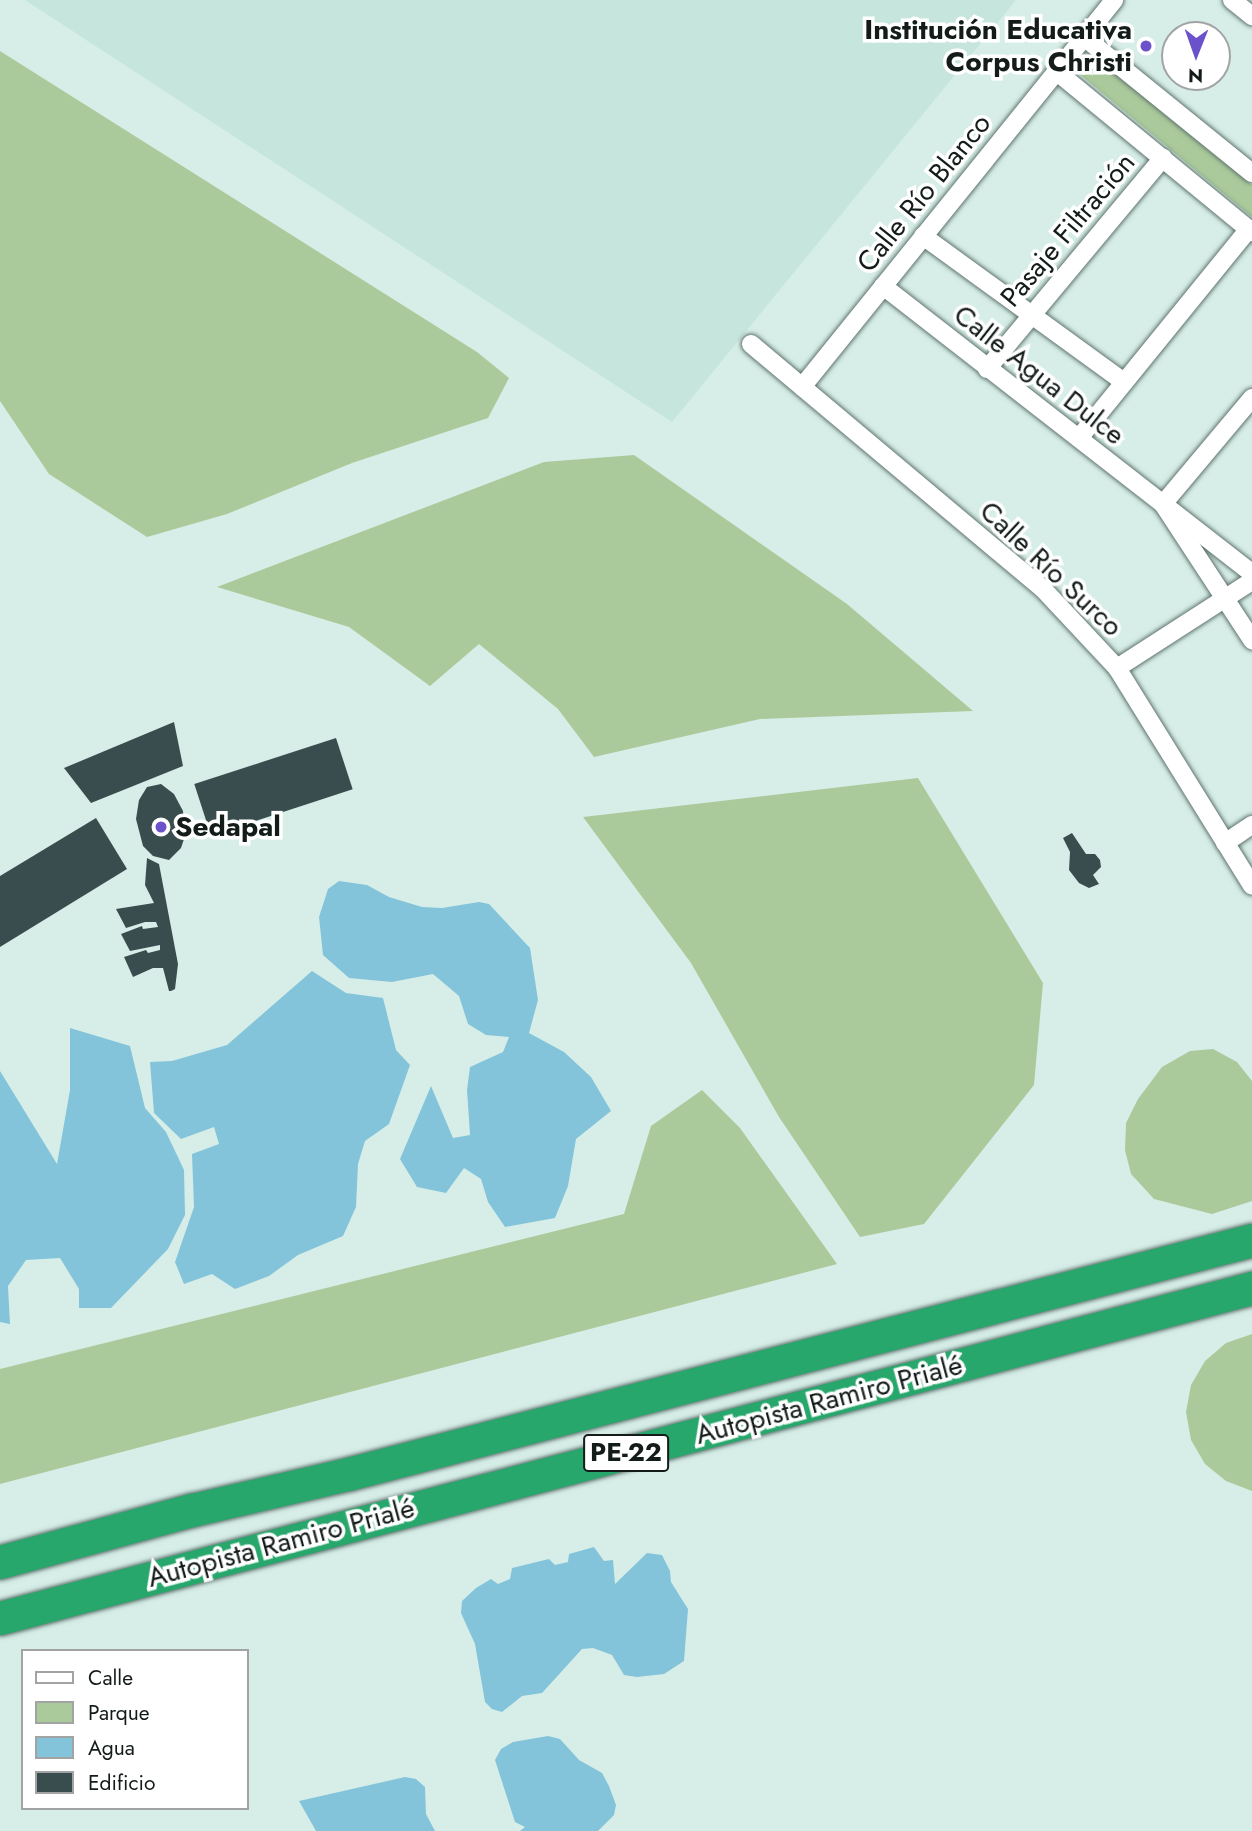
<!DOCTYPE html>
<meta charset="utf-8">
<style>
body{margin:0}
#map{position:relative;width:1252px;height:1831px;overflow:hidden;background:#d7eee8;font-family:Jost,sans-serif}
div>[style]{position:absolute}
.built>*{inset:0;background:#c5e5dd}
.green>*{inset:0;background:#aaca9b}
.water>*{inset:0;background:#83c4db}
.building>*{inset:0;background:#394d4e;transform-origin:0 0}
.roads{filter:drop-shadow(0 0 2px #60746f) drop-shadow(0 0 2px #60746f)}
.street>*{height:18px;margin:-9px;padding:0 9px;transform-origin:9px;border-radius:9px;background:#fff}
.highway>*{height:33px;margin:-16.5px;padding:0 16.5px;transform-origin:16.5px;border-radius:16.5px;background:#28a76c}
.dots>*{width:19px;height:19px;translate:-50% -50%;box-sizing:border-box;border:4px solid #fff;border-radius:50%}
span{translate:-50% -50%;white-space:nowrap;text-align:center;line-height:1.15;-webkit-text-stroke:7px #fff;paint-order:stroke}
.shield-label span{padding:2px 5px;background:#fff;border:2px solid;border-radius:5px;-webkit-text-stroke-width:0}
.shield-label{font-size:26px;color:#141c1a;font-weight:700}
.poi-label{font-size:28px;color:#141c1a;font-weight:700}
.right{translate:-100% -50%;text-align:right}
.left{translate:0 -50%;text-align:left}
.street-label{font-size:28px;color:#141c1a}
.legend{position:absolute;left:21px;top:1649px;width:228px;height:161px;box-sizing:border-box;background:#fff;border:2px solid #a1a4a3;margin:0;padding:9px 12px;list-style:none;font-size:21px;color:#141c1a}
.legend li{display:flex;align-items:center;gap:14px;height:35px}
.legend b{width:35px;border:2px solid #a1a4a3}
.north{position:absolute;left:1161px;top:21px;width:70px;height:70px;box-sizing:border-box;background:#fff;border:2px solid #a1a4a3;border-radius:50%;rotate:181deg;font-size:19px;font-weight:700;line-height:28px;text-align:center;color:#141c1a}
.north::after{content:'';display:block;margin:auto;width:24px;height:32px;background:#6b51ca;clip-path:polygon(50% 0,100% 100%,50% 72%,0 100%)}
</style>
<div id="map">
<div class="built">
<i style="clip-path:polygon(25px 0,1016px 0,672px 422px)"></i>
</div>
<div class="green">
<i style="clip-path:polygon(0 51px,477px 352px,509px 378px,488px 418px,352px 463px,227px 514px,147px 537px,49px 474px,0 401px)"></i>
<i style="clip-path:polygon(1091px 54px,1252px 185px,1252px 217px,1077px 72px)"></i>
<i style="clip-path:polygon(634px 455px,847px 604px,973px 711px,760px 719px,594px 757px,558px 709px,479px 644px,430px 686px,349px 627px,217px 587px,544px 462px)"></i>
<i style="clip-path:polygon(918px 778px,1043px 983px,1034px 1085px,924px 1224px,860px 1237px,779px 1117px,691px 963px,583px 817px)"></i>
<i style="clip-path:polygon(1213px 1049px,1237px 1062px,1252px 1081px,1252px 1201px,1212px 1214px,1154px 1199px,1131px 1174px,1125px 1150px,1126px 1123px,1138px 1099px,1162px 1067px,1190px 1051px)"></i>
<i style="clip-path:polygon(702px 1090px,740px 1128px,837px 1264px,0 1484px,0 1369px,624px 1214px,651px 1126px)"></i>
<i style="clip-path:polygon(1252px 1334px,1252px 1491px,1226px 1481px,1205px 1464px,1191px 1440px,1186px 1412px,1191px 1385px,1205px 1361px,1226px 1343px)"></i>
</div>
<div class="water">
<i style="clip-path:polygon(339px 881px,367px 885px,389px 897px,422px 907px,442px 908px,479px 902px,489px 904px,530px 948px,538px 1000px,529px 1033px,564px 1052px,591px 1077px,611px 1111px,576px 1139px,568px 1186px,555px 1218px,505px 1227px,488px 1202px,481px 1179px,464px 1168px,446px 1193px,417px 1187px,400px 1159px,431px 1086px,453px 1138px,470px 1135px,467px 1090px,470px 1067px,503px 1052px,509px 1037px,486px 1035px,468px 1024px,459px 996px,433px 974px,392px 982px,349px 978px,323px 955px,319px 917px,328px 889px)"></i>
<i style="clip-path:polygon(312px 971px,346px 993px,383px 998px,396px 1050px,410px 1065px,389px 1124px,365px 1141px,358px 1164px,356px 1207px,343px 1236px,298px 1255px,269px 1276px,235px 1289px,212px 1274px,184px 1284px,175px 1262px,194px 1207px,192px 1154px,219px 1144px,214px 1127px,181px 1139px,154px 1113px,150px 1062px,172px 1061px,227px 1045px)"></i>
<i style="clip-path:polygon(70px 1028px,130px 1046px,145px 1108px,166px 1132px,184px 1170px,185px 1215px,168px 1249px,111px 1308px,79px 1308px,79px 1289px,60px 1258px,26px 1260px,8px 1286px,10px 1324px,0 1322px,0 1071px,57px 1164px,70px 1090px)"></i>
<i style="clip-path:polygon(594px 1547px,604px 1561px,613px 1560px,615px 1584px,647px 1553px,662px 1555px,670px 1571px,671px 1582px,688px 1609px,684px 1661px,664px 1674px,637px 1677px,624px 1675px,612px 1655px,593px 1648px,582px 1649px,542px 1693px,522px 1696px,502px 1712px,492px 1709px,485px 1702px,475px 1644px,461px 1613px,462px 1601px,476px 1588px,491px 1579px,498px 1584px,510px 1579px,512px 1568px,549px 1559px,555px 1565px,568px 1562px,569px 1554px)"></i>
<i style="clip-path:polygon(548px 1736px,560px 1739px,579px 1760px,602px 1773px,609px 1786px,616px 1805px,614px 1815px,598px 1831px,520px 1831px,525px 1827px,515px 1822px,495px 1760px,501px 1749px,513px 1742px)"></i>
<i style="clip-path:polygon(405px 1777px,416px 1779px,425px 1787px,426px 1814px,435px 1831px,316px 1831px,299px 1801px)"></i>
</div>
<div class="building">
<i style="clip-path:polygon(174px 722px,183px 766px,91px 803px,64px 768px)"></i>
<i style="left:336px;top:738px;width:54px;height:149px;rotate:72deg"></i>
<i style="clip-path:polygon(161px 784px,174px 794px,183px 811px,185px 836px,181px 848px,169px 860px,153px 856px,143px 846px,136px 819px,139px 800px,147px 787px)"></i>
<i style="clip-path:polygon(96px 818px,127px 869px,0 947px,0 876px)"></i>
<i style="clip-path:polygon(1072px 833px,1086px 854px,1095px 854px,1100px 860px,1101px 867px,1093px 875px,1099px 884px,1089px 888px,1079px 883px,1069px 870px,1070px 852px,1063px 838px)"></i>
<i style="clip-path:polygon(147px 858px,159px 864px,178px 964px,175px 989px,171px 991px,169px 991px,163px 968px,153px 968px,133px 977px,124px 957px,146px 950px,148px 953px,160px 950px,160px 945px,130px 951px,121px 934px,142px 926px,143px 929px,158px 927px,156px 922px,145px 922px,126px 928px,116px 909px,154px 903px,145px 885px)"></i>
</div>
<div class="roads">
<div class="street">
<i style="left:1232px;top:0;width:26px;rotate:39deg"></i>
<i style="left:1084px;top:37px;width:216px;rotate:39deg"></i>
<i style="left:1056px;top:71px;width:254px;rotate:39.4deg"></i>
<i style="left:923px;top:236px;width:248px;rotate:36deg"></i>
<i style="left:883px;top:286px;width:467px;rotate:37.9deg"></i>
<i style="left:751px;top:344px;width:381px;rotate:40deg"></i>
<i style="left:1043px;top:589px;width:108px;rotate:46.9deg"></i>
<i style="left:1117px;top:668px;width:256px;rotate:58.2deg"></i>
<i style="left:987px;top:369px;width:275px;rotate:-50.2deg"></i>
<i style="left:802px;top:387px;width:497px;rotate:-51.1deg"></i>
<i style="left:1252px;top:398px;width:138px;rotate:130deg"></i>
<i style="left:1163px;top:504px;width:163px;rotate:56.8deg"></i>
<i style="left:1079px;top:438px;width:269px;rotate:-50.9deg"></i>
<i style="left:1117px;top:668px;width:161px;rotate:-32.8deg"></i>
<i style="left:1225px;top:843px;width:32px;rotate:-34deg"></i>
</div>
<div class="highway">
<i style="left:0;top:1562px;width:199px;rotate:-15.2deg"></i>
<i style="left:192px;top:1510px;width:160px;rotate:-13deg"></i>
<i style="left:348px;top:1474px;width:934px;rotate:-14.51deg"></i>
<i style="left:0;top:1618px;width:1295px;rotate:-14.77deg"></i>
</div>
</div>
<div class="dots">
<i style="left:1146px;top:46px;background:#6b51ca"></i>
<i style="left:161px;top:827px;background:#6b51ca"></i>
</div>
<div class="shield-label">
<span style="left:626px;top:1453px">PE-22</span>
</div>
<div class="poi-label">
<span class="right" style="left:1132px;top:46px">Institución Educativa<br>Corpus Christi</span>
<span class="left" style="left:175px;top:827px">Sedapal</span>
</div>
<div class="street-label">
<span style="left:924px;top:193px;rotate:-51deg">Calle Río Blanco</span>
<span style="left:1068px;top:230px;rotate:-50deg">Pasaje Filtración</span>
<span style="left:1039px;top:375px;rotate:38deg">Calle Agua Dulce</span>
<span style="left:1051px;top:569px;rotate:43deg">Calle Río Surco</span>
<span style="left:829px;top:1400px;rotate:-15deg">Autopista Ramiro Prialé</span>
<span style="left:281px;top:1543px;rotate:-15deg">Autopista Ramiro Prialé</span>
</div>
<ul class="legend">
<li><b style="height:9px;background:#fff"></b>Calle</li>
<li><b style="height:19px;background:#aaca9b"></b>Parque</li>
<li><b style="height:19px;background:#83c4db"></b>Agua</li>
<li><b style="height:19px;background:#394d4e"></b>Edificio</li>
</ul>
<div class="north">N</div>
</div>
